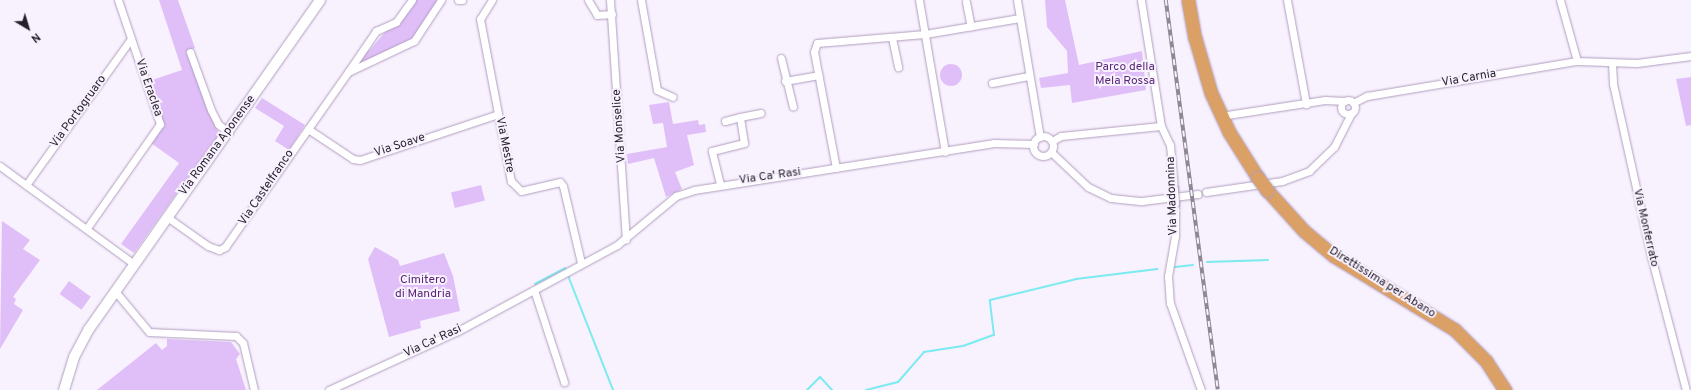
<!DOCTYPE html>
<style>
body{margin:0}
#map{position:relative;width:1691px;height:390px;overflow:hidden;background:#f8f1fe;font-family:Overpass,sans-serif}
div>[style]{position:absolute}
.green>*{inset:0;background:#e0bff9;transform-origin:0 0}
.round{border-radius:50%}
.stream>*{height:2px;margin:-1px;padding:0 1px;transform-origin:1px;border-radius:1px;background:#7beaf1}
.roads{filter:drop-shadow(0 0 1px #b09ebe) drop-shadow(0 0 1px #b09ebe)}
.street>*{height:7px;margin:-3.5px;padding:0 3.5px;transform-origin:3.5px;border-radius:3.5px;background:#fff}
.street>.ring{margin:-3.5px;padding:0;box-sizing:content-box;background:none;border:7px solid #fff;border-radius:50%}
.secondary>*{height:10px;margin:-5px;padding:0 5px;transform-origin:5px;border-radius:5px;background:#fff}
.highway>*{height:13px;margin:-6.5px;padding:0 6.5px;transform-origin:6.5px;border-radius:6.5px;background:#dba065}
.rail>*{height:3.5px;margin-top:-1.75px;transform-origin:0;background:repeating-linear-gradient(90deg,#f8f1fe 0 6px,#8e8794 0 12px);box-sizing:border-box;border-block:1px solid #8e8794}
.bridges{filter:drop-shadow(0 0 1px #b09ebe) drop-shadow(0 0 1px #b09ebe)}
.street-bridge>*{height:7px;margin:-3.5px;padding:0 3.5px;transform-origin:3.5px;border-radius:3.5px;background:#fff}
.highway-bridge>*{height:13px;margin:-6.5px;padding:0 6.5px;transform-origin:6.5px;border-radius:6.5px;background:#dba065}
span{translate:-50% -50%;white-space:nowrap;text-align:center;line-height:1.15;-webkit-text-stroke:4px #f8f1fe;paint-order:stroke}
.park-label{font-size:12px;color:#592876}
.street-label{font-size:12px;color:#261f2b}
.north{position:absolute;left:8px;top:8px;width:40px;height:40px;-webkit-text-stroke:3px #f8f1fe;paint-order:stroke;rotate:142deg;font-size:11px;font-weight:700;line-height:16px;text-align:center;color:#261f2b}
.north::after{content:'';display:block;margin:auto;width:14px;height:18px;background:#261f2b;clip-path:polygon(50% 0,100% 100%,50% 72%,0 100%)}
</style>
<div id="map">
<div class="green">
<i style="clip-path:polygon(159px 0,178px 0,195px 48px,186px 52px,219px 134px,134px 253px,121px 244px,179px 163px,151px 143px,162px 125px,149px 81px,182px 70px)"></i>
<i style="clip-path:polygon(412px 0,441px 0,414px 41px,348px 72px,364px 47px,369px 51px)"></i>
<i style="clip-path:polygon(1045px 0,1065px 0,1079px 65px,1142px 51px,1146px 90px,1072px 103px,1070px 85px,1041px 88px,1039px 78px,1068px 73px,1067px 51px,1047px 27px)"></i>
<i class="round" style="left:940px;top:64px;width:22px;height:22px"></i>
<i style="clip-path:polygon(1691px 77px,1691px 125px,1686px 126px,1676px 79px)"></i>
<i style="clip-path:polygon(262px 98px,305px 125px,289px 150px,275px 141px,284px 126px,255px 108px)"></i>
<i style="clip-path:polygon(669px 102px,673px 124px,698px 120px,699px 125px,705px 124px,706px 132px,687px 135px,694px 165px,675px 172px,682px 189px,666px 197px,654px 158px,628px 164px,627px 154px,667px 147px,663px 123px,653px 124px,649px 105px)"></i>
<i style="left:481px;top:185px;width:16px;height:31px;rotate:76deg"></i>
<i style="clip-path:polygon(2px 221px,30px 240px,23px 249px,40px 260px,13px 297px,16px 299px,14px 304px,23px 310px,0 349px)"></i>
<i style="clip-path:polygon(375px 247px,398px 260px,400px 266px,444px 253px,453px 276px,460px 311px,420px 321px,421px 328px,389px 337px,368px 259px)"></i>
<i style="left:69px;top:281px;width:27px;height:16px;rotate:36deg"></i>
<i style="clip-path:polygon(167px 339px,231px 342px,240px 354px,236px 359px,246px 390px,97px 390px,156px 343px,162px 350px,167px 346px)"></i>
</div>
<div class="stream">
<i style="left:1207px;top:262px;width:61px;rotate:-1.9deg"></i>
<i style="left:1175px;top:267px;width:18px;rotate:-6deg"></i>
<i style="left:535px;top:284px;width:34px;rotate:-28deg"></i>
<i style="left:565px;top:268px;width:131px;rotate:68.5deg"></i>
<i style="left:807px;top:390px;width:18px;rotate:-45deg"></i>
<i style="left:820px;top:377px;width:18px;rotate:47deg"></i>
<i style="left:866px;top:390px;width:33px;rotate:-14deg"></i>
<i style="left:898px;top:382px;width:40px;rotate:-49deg"></i>
<i style="left:924px;top:352px;width:39px;rotate:-9deg"></i>
<i style="left:963px;top:346px;width:33px;rotate:-20deg"></i>
<i style="left:994px;top:335px;width:35px;rotate:-97deg"></i>
<i style="left:990px;top:300px;width:89px;rotate:-13.7deg"></i>
<i style="left:1076px;top:279px;width:82px;rotate:-7deg"></i>
</div>
<div class="roads">
<div class="street">
<i style="left:458px;top:0;width:4px"></i>
<i style="left:492px;top:0;width:22px;rotate:122deg"></i>
<i style="left:480px;top:19px;width:165px;rotate:79.2deg"></i>
<i style="left:511px;top:181px;width:14px;rotate:45deg"></i>
<i style="left:521px;top:191px;width:40px;rotate:-13deg"></i>
<i style="left:560px;top:182px;width:5px;rotate:53deg"></i>
<i style="left:563px;top:186px;width:79px;rotate:76.8deg"></i>
<i style="left:588px;top:0;width:17px;rotate:59deg"></i>
<i style="left:597px;top:15px;width:15px;rotate:-4deg"></i>
<i style="left:610px;top:0;width:240px;rotate:86.2deg"></i>
<i style="left:641px;top:0;width:91px;rotate:79.9deg"></i>
<i style="left:657px;top:90px;width:17px;rotate:24deg"></i>
<i style="left:919px;top:0;width:154px;rotate:80.3deg"></i>
<i style="left:1017px;top:0;width:139px;rotate:80.5deg"></i>
<i style="left:1141px;top:0;width:128px;rotate:81deg"></i>
<i style="left:1161px;top:126px;width:21px;rotate:65deg"></i>
<i style="left:1170px;top:145px;width:44px;rotate:84.8deg"></i>
<i style="left:1287px;top:0;width:106px;rotate:79.6deg"></i>
<i style="left:1560px;top:0;width:63px;rotate:74.4deg"></i>
<i style="left:966px;top:2px;width:25px;rotate:79deg"></i>
<i style="left:892px;top:38px;width:30px;rotate:78deg"></i>
<i style="left:190px;top:52px;width:62px;rotate:70.1deg"></i>
<i style="left:211px;top:110px;width:16px;rotate:63deg"></i>
<i style="left:218px;top:124px;width:14px;rotate:39deg"></i>
<i style="left:781px;top:58px;width:50px;rotate:76.2deg"></i>
<i style="left:1612px;top:63px;width:21px;rotate:87deg"></i>
<i style="left:1613px;top:84px;width:176px;rotate:77.5deg"></i>
<i style="left:1651px;top:256px;width:138px;rotate:75.4deg"></i>
<i style="left:348px;top:72px;width:50px;rotate:-55.7deg"></i>
<i style="left:376px;top:31px;width:22px;rotate:-24deg"></i>
<i style="left:396px;top:22px;width:27px;rotate:-54deg"></i>
<i style="left:785px;top:81px;width:34px;rotate:-10deg"></i>
<i style="left:992px;top:83px;width:37px;rotate:-11deg"></i>
<i class="ring" style="left:1341px;top:100px;width:7px;height:7px"></i>
<i style="left:1353px;top:103px;width:16px;rotate:-27deg"></i>
<i style="left:1367px;top:96px;width:213px;rotate:-9.5deg"></i>
<i style="left:1577px;top:61px;width:60px;rotate:1.9deg"></i>
<i style="left:1637px;top:63px;width:54px;rotate:-7.4deg"></i>
<i style="left:1227px;top:115px;width:99px;rotate:-8.7deg"></i>
<i style="left:1325px;top:100px;width:20px;rotate:3deg"></i>
<i style="left:725px;top:121px;width:16px;rotate:-15deg"></i>
<i style="left:308px;top:129px;width:54px;rotate:33.7deg"></i>
<i style="left:353px;top:159px;width:7px;rotate:8deg"></i>
<i style="left:360px;top:160px;width:145px;rotate:-18.4deg"></i>
<i class="ring" style="left:1033px;top:136px;width:13px;height:13px"></i>
<i style="left:1052px;top:141px;width:10px;rotate:-29deg"></i>
<i style="left:1061px;top:136px;width:100px;rotate:-5.7deg"></i>
<i style="left:1051px;top:152px;width:51px;rotate:43.4deg"></i>
<i style="left:1088px;top:187px;width:25px;rotate:26deg"></i>
<i style="left:1111px;top:198px;width:31px;rotate:6deg"></i>
<i style="left:1142px;top:201px;width:56px;rotate:-7.1deg"></i>
<i style="left:0;top:166px;width:166px;rotate:36.2deg"></i>
<i style="left:836px;top:168px;width:118px;rotate:-100.7deg"></i>
<i style="left:814px;top:52px;width:9px;rotate:-72deg"></i>
<i style="left:817px;top:43px;width:108px;rotate:-4.8deg"></i>
<i style="left:925px;top:34px;width:96px;rotate:-9.6deg"></i>
<i style="left:720px;top:184px;width:34px;rotate:-104deg"></i>
<i style="left:712px;top:151px;width:33px;rotate:-14deg"></i>
<i style="left:744px;top:143px;width:26px;rotate:-99deg"></i>
<i style="left:740px;top:117px;width:21px;rotate:-11deg"></i>
<i style="left:26px;top:185px;width:180px;rotate:-54.3deg"></i>
<i style="left:1206px;top:192px;width:77px;rotate:-8.2deg"></i>
<i style="left:1282px;top:181px;width:29px;rotate:-20deg"></i>
<i style="left:1309px;top:171px;width:35px;rotate:-44deg"></i>
<i style="left:1334px;top:147px;width:38px;rotate:-63deg"></i>
<i style="left:1175px;top:203px;width:33px;rotate:90deg"></i>
<i style="left:1175px;top:236px;width:41px;rotate:99.9deg"></i>
<i style="left:1168px;top:276px;width:27px;rotate:86deg"></i>
<i style="left:1170px;top:303px;width:92px;rotate:70.4deg"></i>
<i style="left:167px;top:217px;width:50px;rotate:35.3deg"></i>
<i style="left:208px;top:246px;width:12px;rotate:20deg"></i>
<i style="left:219px;top:250px;width:7px;rotate:-27deg"></i>
<i style="left:225px;top:247px;width:214px;rotate:-54.9deg"></i>
<i style="left:348px;top:72px;width:73px;rotate:-25.2deg"></i>
<i style="left:414px;top:41px;width:49px;rotate:-56.6deg"></i>
<i style="left:87px;top:228px;width:127px;rotate:-54.9deg"></i>
<i style="left:160px;top:124px;width:131px;rotate:-108.7deg"></i>
<i style="left:534px;top:290px;width:97px;rotate:71.9deg"></i>
<i style="left:115px;top:291px;width:53px;rotate:50.3deg"></i>
<i style="left:149px;top:332px;width:87px;rotate:2.6deg"></i>
<i style="left:236px;top:336px;width:10px;rotate:45deg"></i>
<i style="left:243px;top:343px;width:48px;rotate:76.8deg"></i>
<i style="left:329px;top:390px;width:142px;rotate:-24.6deg"></i>
<i style="left:458px;top:331px;width:181px;rotate:-28.4deg"></i>
<i style="left:617px;top:245px;width:77px;rotate:-39.7deg"></i>
<i style="left:676px;top:196px;width:19px;rotate:-18deg"></i>
<i style="left:694px;top:190px;width:304px;rotate:-8.9deg"></i>
<i style="left:994px;top:143px;width:40px;rotate:1.4deg"></i>
</div>
<div class="secondary">
<i style="left:64px;top:390px;width:34px;rotate:-73deg"></i>
<i style="left:74px;top:357px;width:32px;rotate:-62deg"></i>
<i style="left:89px;top:329px;width:402px;rotate:-54.9deg"></i>
</div>
<div class="highway">
<i style="left:1188px;top:0;width:39px;rotate:80deg"></i>
<i style="left:1195px;top:38px;width:57px;rotate:73.8deg"></i>
<i style="left:1211px;top:93px;width:43px;rotate:65.2deg"></i>
<i style="left:1229px;top:132px;width:54px;rotate:57.8deg"></i>
<i style="left:1267px;top:190px;width:55px;rotate:47.9deg"></i>
<i style="left:1304px;top:231px;width:39px;rotate:40deg"></i>
<i style="left:1334px;top:256px;width:142px;rotate:31.4deg"></i>
<i style="left:1455px;top:330px;width:44px;rotate:45deg"></i>
<i style="left:1486px;top:361px;width:35px;rotate:57deg"></i>
</div>
</div>
<div class="rail">
<i style="left:1166px;top:0;width:393px;rotate:82.4deg"></i>
</div>
<div class="bridges">
<div class="street-bridge">
<i style="left:1174px;top:189px;width:14px;rotate:86deg"></i>
</div>
<div class="highway-bridge">
<i style="left:1258px;top:178px;width:15px;rotate:53deg"></i>
</div>
</div>
<div class="park-label">
<span style="left:1125px;top:75px">Parco della<br>Mela Rossa</span>
<span style="left:423px;top:288px">Cimitero<br>di Mandria</span>
</div>
<div class="street-label">
<span style="left:1469px;top:79px;rotate:-10deg">Via Carnia</span>
<span style="left:148px;top:88px;rotate:71deg">Via Eraclea</span>
<span style="left:79px;top:112px;rotate:-54deg">Via Portogruaro</span>
<span style="left:620px;top:126px;rotate:-94deg">Via Monselice</span>
<span style="left:504px;top:145px;rotate:79deg">Via Mestre</span>
<span style="left:218px;top:146px;rotate:-54deg">Via Romana Aponense</span>
<span style="left:400px;top:146px;rotate:-18deg">Via Soave</span>
<span style="left:770px;top:177px;rotate:-8deg">Via Ca' Rasi</span>
<span style="left:267px;top:188px;rotate:-56deg">Via Castelfranco</span>
<span style="left:1173px;top:196px;rotate:-92deg">Via Madonnina</span>
<span style="left:1645px;top:228px;rotate:77deg">Via Monferrato</span>
<span style="left:1382px;top:283px;rotate:32deg">Direttissima per Abano</span>
<span style="left:433px;top:342px;rotate:-25deg">Via Ca' Rasi</span>
</div>
<div class="north">N</div>
</div>
